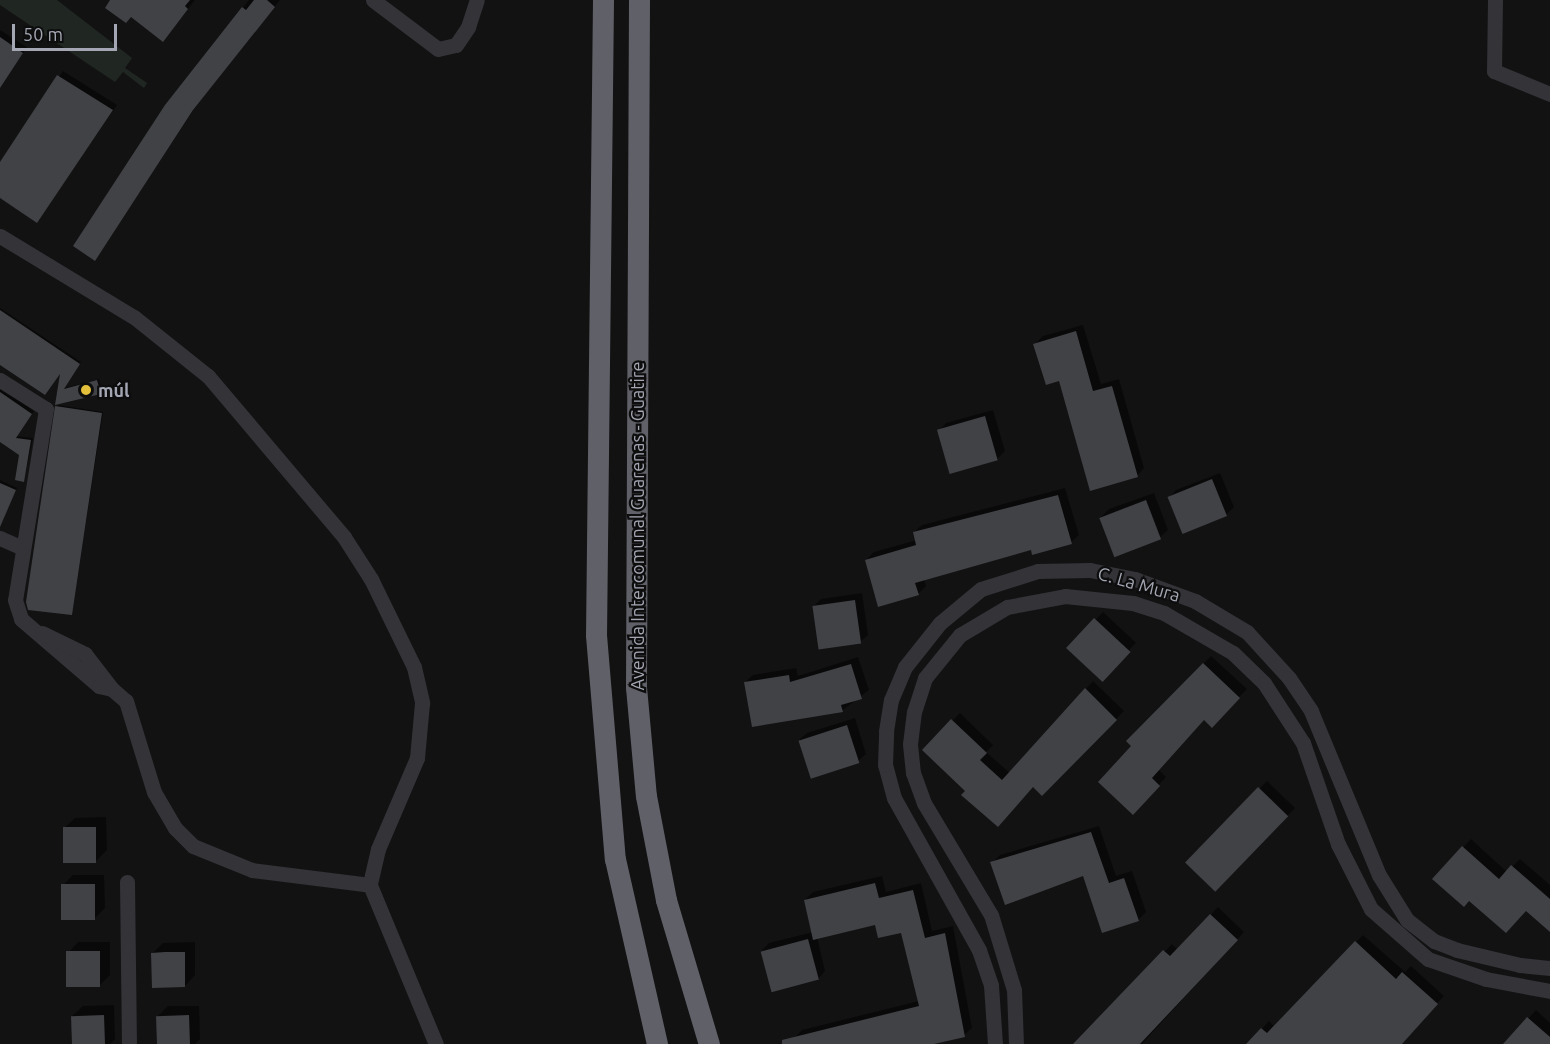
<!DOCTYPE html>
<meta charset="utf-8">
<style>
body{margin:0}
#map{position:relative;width:1550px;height:1044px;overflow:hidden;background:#121213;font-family:Ubuntu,sans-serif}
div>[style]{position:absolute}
.green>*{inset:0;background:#202722}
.shadow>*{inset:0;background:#0007;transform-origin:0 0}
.building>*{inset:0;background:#414246;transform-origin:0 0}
.minor>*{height:15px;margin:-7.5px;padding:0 7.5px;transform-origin:7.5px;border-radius:7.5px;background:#333338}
.highway>*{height:21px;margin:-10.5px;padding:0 10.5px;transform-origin:10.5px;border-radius:10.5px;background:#606168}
.dots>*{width:16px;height:16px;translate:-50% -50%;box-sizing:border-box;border:3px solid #0d0d0e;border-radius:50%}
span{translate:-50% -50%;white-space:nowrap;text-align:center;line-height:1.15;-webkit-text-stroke:4.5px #0d0d0e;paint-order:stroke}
.poi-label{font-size:18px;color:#a4a7b3;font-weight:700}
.left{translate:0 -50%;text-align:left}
.street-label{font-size:18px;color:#a4a7b3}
.scale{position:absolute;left:12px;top:24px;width:105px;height:27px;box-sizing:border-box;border:3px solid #a4a7b3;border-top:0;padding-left:8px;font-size:18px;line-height:21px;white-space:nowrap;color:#a4a7b3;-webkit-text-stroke:4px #0d0d0e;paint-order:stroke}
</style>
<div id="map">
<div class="green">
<i style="clip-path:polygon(0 0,57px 0,132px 58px,125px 68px,147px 83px,144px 88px,123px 72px,115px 82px,0 5px)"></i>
</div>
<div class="shadow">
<i style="clip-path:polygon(113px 0,195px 0,167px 35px)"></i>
<i style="clip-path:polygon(249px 0,280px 0,198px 103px,99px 254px,166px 106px)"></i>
<i style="clip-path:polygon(0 30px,27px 47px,0 87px)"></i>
<i style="clip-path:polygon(63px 71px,117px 105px,37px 221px,0 198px,0 165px)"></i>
<i style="clip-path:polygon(0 308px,81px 362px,64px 388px,99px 379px,102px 390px,57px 403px,62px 370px,0 363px)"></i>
<i style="clip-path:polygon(1083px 325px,1101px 384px,1119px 379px,1144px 468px,1137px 476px,1035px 344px,1043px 336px)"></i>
<i style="clip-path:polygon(0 388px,34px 411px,16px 436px,33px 438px,24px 480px,20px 454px,0 441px)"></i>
<i style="clip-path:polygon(58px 405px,103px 412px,72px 614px,57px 407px)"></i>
<i style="clip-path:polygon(993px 410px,1005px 451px,997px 459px,939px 431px,946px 423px)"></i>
<i style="clip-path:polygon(1220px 473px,1234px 507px,1226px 515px,1169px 498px,1176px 490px)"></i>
<i style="clip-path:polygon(0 480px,17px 488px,0 520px)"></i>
<i style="clip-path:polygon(1065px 488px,1079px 535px,1071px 542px,1032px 549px,924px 579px,926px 586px,918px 594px,866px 560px,874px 552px,917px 540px,914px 532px,922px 525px)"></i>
<i style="clip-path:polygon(1154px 493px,1168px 530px,1160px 537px,1101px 517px,1109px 509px)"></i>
<i style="clip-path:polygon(862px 593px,868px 635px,860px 642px,814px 606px,821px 599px)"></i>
<i style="left:1103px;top:612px;width:45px;height:50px;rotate:43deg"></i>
<i style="clip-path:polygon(1211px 656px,1247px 689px,1212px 725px,1204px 718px,1158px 769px,1166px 777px,1133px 813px,1134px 746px,1128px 741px)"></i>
<i style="clip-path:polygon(858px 657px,869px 690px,843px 710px,753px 725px,745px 682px,753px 675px,796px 668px,798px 676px)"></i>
<i style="clip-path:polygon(1093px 681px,1124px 711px,1042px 794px,1033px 786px,967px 791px,924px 750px,960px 713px,993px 745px,986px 752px,1010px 773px)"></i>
<i style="clip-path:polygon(855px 718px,866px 754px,858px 761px,799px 740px,807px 733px)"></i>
<i style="left:1267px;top:781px;width:39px;height:115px;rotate:44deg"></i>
<i style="clip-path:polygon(106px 817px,107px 850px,96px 861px,64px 828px,75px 818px)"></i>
<i style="clip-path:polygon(1099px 826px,1116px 876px,1132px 871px,1146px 912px,1138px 920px,1084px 874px,992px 863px,1000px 855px)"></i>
<i style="clip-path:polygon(1471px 839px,1507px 872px,1520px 859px,1550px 885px,1550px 930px,1526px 909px,1470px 899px,1434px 879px)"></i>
<i style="clip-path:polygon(73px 875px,104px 875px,105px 908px,94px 919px,62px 886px)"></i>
<i style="clip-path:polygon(882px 876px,886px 892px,921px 883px,932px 931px,953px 926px,972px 1028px,964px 1035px,928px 1044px,796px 1044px,795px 1037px,802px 1030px,919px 1001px,902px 931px,876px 923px,817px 937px,825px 971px,818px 979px,762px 950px,769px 943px,813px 932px,805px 900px,813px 892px)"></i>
<i style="clip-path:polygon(1218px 907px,1244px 932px,1142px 1044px,1076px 1044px,1172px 944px,1178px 950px)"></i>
<i style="clip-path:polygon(1363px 935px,1405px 972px,1411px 966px,1444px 996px,1398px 1044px,1248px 1044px,1269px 1021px,1275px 1027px)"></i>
<i style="clip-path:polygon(78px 942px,110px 942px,110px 975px,100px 985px,68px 953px)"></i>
<i style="clip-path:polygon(195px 942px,195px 975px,185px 986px,153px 953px,163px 943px)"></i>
<i style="clip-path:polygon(114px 1005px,115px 1039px,110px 1044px,73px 1044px,72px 1016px,83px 1006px)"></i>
<i style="clip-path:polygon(168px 1006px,199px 1006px,200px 1039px,195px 1044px,158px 1044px,157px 1017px)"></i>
<i style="clip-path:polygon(1536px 1010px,1550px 1023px,1550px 1044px,1505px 1044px)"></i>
</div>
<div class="building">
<i style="clip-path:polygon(110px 0,190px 0,185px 6px,188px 9px,163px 42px,131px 17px,126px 23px,105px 8px)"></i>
<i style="clip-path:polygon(254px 0,267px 0,275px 7px,193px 110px,95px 261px,73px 246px,165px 105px,242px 7px,246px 10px)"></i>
<i style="clip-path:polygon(0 37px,23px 53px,0 88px)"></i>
<i style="clip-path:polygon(57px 75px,113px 110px,37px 223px,0 198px,0 162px)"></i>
<i style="clip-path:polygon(0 310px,80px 364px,64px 389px,97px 380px,101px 394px,55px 405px,60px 374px,45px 395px,0 365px)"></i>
<i style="clip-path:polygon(1076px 331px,1093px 391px,1112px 386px,1138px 477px,1090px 491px,1059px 381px,1046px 385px,1033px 344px)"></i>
<i style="clip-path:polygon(0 392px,32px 414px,16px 438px,31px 440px,24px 482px,15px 480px,19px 455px,0 442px)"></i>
<i style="clip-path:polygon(55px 406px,102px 413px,72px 615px,28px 610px,26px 602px)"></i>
<i style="left:985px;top:416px;width:46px;height:50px;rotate:74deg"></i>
<i style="left:1212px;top:479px;width:40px;height:48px;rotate:68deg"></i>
<i style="clip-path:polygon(0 483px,16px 490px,0 527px)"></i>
<i style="clip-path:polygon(1058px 495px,1072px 544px,1032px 555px,1031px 550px,915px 583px,919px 595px,878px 607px,865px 560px,916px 545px,913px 532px)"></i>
<i style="left:1146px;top:500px;width:42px;height:50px;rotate:69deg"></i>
<i style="left:855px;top:600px;width:44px;height:43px;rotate:82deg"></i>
<i style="left:1094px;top:618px;width:50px;height:41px;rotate:43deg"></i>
<i style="clip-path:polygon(1203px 663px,1240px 698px,1212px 728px,1204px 720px,1152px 778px,1160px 786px,1133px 815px,1098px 782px,1131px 746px,1126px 741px)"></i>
<i style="clip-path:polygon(851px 664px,862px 699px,841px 705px,843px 712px,752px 727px,744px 682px,789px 675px,790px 682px)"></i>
<i style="clip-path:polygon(1085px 688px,1117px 720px,1042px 796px,1033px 787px,998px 827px,961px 795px,965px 791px,922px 750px,951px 719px,987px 753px,980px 760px,1002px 780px)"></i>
<i style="left:847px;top:725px;width:40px;height:51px;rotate:72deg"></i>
<i style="left:1258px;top:787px;width:42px;height:105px;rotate:44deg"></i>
<i style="left:63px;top:827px;width:33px;height:36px"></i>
<i style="clip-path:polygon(1091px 832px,1109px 883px,1124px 878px,1139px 921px,1102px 933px,1083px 876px,1005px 905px,990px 862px)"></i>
<i style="clip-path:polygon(1462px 846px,1499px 879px,1511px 865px,1550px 899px,1550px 932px,1526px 911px,1506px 933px,1469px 901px,1464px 907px,1432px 879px)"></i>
<i style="clip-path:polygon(875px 883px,879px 898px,913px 890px,925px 938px,945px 933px,965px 1037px,934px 1044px,782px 1044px,782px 1040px,919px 1006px,901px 933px,878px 938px,875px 925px,813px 940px,804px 900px)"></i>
<i style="left:95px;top:884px;width:36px;height:34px;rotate:90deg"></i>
<i style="clip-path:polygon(1210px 914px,1238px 940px,1140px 1044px,1073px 1044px,1163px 950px,1170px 956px)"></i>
<i style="left:808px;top:939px;width:42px;height:49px;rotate:75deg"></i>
<i style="clip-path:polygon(1355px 941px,1396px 979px,1402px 972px,1438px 1004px,1402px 1044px,1246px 1044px,1261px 1028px,1267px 1033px)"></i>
<i style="left:100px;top:951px;width:36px;height:34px;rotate:90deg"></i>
<i style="clip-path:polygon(165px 952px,185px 952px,185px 987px,152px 988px,151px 953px)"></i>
<i style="left:104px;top:1015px;width:29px;height:33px;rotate:88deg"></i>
<i style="left:189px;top:1015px;width:29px;height:33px;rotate:88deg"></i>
<i style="clip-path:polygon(1527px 1017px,1550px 1037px,1550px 1044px,1503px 1044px)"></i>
</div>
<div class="minor">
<i style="left:373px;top:0;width:81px;rotate:37deg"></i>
<i style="left:438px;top:49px;width:18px;rotate:-13deg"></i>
<i style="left:456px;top:45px;width:22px;rotate:-56deg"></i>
<i style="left:468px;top:27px;width:28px;rotate:-72deg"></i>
<i style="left:1495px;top:0;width:71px;rotate:90.8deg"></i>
<i style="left:1494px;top:71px;width:61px;rotate:22.3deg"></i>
<i style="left:0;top:236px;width:157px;rotate:31.2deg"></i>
<i style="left:134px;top:317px;width:95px;rotate:38.6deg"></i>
<i style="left:208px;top:376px;width:211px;rotate:49.8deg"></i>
<i style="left:344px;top:537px;width:50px;rotate:57.3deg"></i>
<i style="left:371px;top:579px;width:98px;rotate:64deg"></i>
<i style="left:414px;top:667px;width:37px;rotate:77deg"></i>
<i style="left:422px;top:703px;width:55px;rotate:95.2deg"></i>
<i style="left:417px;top:758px;width:99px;rotate:113.2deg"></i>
<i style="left:378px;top:849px;width:37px;rotate:103deg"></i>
<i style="left:370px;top:885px;width:172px;rotate:67.5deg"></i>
<i style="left:0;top:380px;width:54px;rotate:32.2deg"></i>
<i style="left:46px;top:409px;width:193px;rotate:99.2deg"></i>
<i style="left:15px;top:600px;width:20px;rotate:72deg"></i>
<i style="left:21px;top:619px;width:103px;rotate:40.7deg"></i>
<i style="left:99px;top:686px;width:13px;rotate:13deg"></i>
<i style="left:112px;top:689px;width:18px;rotate:41deg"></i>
<i style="left:126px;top:701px;width:95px;rotate:72.9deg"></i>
<i style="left:154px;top:792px;width:42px;rotate:59.7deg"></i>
<i style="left:175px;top:828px;width:25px;rotate:45deg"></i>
<i style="left:193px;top:846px;width:64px;rotate:22.1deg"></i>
<i style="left:252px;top:870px;width:119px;rotate:7.2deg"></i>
<i style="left:0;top:538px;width:24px;rotate:24deg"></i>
<i style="left:42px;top:633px;width:48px;rotate:26deg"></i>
<i style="left:85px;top:654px;width:44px;rotate:52.4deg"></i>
<i style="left:127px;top:882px;width:162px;rotate:89.3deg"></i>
<i style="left:995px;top:1044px;width:59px;rotate:-93.9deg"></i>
<i style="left:991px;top:985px;width:37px;rotate:-109deg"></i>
<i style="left:979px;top:950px;width:174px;rotate:-119.2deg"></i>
<i style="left:894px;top:798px;width:34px;rotate:-105deg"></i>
<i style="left:885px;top:765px;width:34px;rotate:-88deg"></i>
<i style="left:886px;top:731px;width:31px;rotate:-81deg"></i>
<i style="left:891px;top:700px;width:36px;rotate:-67deg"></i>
<i style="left:905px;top:667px;width:56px;rotate:-51.5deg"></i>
<i style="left:940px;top:623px;width:53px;rotate:-39.7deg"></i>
<i style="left:981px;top:589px;width:60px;rotate:-17.5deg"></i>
<i style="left:1038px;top:571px;width:52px;rotate:-1.1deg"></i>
<i style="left:1090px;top:570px;width:46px;rotate:11.3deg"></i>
<i style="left:1135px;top:579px;width:64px;rotate:20.1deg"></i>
<i style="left:1195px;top:601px;width:61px;rotate:30.8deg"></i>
<i style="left:1247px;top:632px;width:62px;rotate:47.6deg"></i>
<i style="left:1289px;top:678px;width:40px;rotate:56deg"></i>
<i style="left:1311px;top:711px;width:178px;rotate:67.5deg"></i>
<i style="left:1379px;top:875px;width:53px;rotate:58.1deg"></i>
<i style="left:1407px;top:920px;width:34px;rotate:38deg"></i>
<i style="left:1434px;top:941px;width:25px;rotate:21deg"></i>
<i style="left:1457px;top:950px;width:65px;rotate:13.4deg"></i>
<i style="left:1520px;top:965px;width:30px;rotate:6deg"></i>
<i style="left:1016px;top:1044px;width:54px;rotate:-92.1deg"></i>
<i style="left:1014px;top:990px;width:78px;rotate:-107deg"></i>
<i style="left:991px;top:915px;width:131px;rotate:-120.9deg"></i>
<i style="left:924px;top:803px;width:32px;rotate:-110deg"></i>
<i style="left:913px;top:773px;width:29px;rotate:-96deg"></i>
<i style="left:910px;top:744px;width:32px;rotate:-83deg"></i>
<i style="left:914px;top:712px;width:36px;rotate:-72deg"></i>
<i style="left:925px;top:678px;width:55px;rotate:-50.9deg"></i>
<i style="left:960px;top:635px;width:55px;rotate:-30.8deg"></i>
<i style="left:1007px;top:607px;width:59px;rotate:-10.7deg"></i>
<i style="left:1065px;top:596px;width:68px;rotate:5.9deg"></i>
<i style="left:1133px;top:603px;width:33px;rotate:18deg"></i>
<i style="left:1164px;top:613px;width:80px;rotate:30.1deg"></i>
<i style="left:1233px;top:653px;width:43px;rotate:44.1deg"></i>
<i style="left:1264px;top:683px;width:72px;rotate:57deg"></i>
<i style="left:1303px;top:743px;width:107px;rotate:70.9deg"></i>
<i style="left:1338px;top:844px;width:73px;rotate:63.1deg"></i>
<i style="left:1371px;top:909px;width:76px;rotate:41.3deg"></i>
<i style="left:1428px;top:959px;width:61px;rotate:19deg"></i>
<i style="left:1486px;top:979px;width:65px;rotate:10.6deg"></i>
</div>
<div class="highway">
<i style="left:603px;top:0;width:635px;rotate:90.63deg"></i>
<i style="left:596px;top:635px;width:225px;rotate:85.2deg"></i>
<i style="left:615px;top:859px;width:190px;rotate:77.2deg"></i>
<i style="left:639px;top:0;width:687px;rotate:90.25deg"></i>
<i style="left:636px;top:687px;width:109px;rotate:84.8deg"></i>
<i style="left:646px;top:796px;width:106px;rotate:79.1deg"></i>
<i style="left:666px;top:900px;width:150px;rotate:73.4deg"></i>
</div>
<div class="dots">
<i style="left:86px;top:390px;background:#e2c03b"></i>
</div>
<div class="poi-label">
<span class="left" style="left:98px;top:390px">múl</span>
</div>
<div class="street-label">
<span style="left:637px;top:526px;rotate:-90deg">Avenida Intercomunal Guarenas - Guatire</span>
<span style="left:1139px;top:584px;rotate:16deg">C. La Mura</span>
</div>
<div class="scale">50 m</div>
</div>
